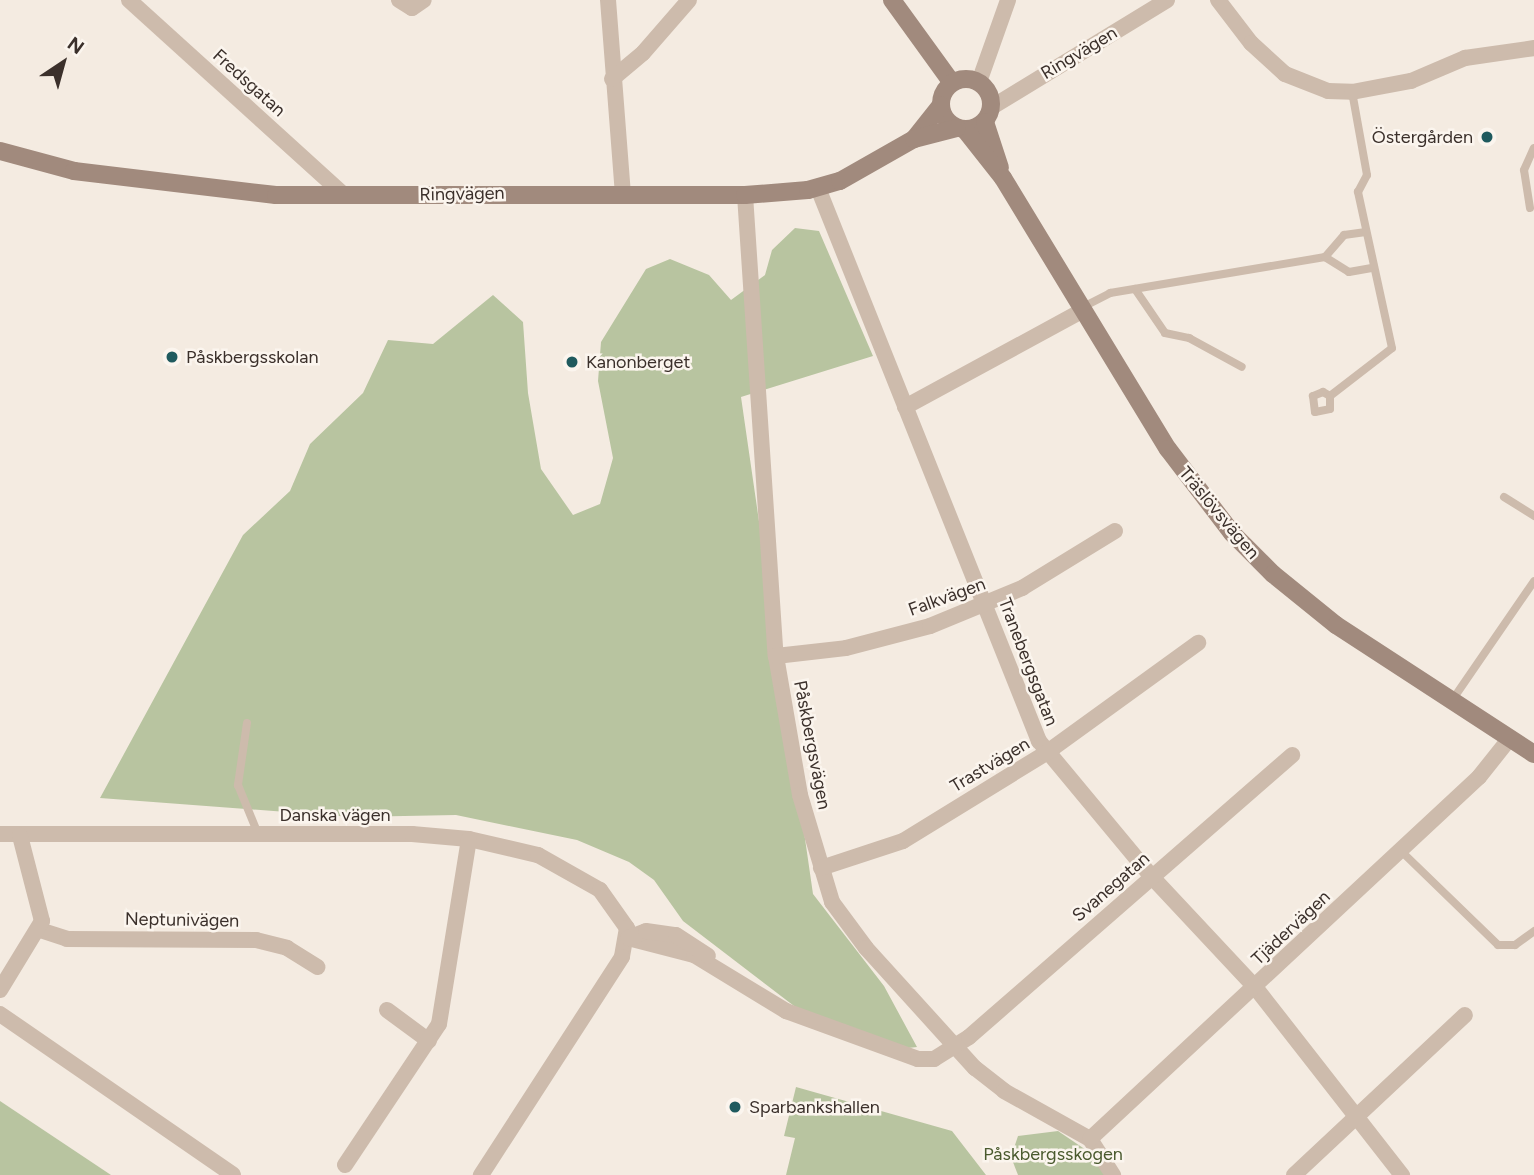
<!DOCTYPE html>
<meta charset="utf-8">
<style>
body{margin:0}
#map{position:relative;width:1534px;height:1175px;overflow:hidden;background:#f4ebe1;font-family:Figtree,sans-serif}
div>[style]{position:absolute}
.green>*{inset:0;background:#b8c4a0}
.lane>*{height:8px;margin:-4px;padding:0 4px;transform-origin:4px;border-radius:4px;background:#cdbbac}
.street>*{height:16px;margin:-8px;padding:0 8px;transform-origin:8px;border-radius:8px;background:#cdbbac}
.secondary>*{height:18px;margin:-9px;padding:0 9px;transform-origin:9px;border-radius:9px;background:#a18a7d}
.secondary>.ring{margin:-9px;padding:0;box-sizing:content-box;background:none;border:18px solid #a18a7d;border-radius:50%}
.dots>*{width:19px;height:19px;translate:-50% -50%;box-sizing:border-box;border:4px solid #fbf5ee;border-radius:50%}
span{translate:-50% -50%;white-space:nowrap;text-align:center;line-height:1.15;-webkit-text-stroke:5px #fbf5ee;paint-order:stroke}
.street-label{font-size:18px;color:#3b302b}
.poi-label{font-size:18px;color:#3b302b}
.right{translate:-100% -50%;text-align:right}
.left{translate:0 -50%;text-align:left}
.park-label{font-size:18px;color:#4a5a2e}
.north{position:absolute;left:28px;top:28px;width:70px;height:70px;-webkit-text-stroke:5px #fbf5ee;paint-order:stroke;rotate:36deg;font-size:19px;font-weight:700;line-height:28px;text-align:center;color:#3b302b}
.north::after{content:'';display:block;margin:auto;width:24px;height:32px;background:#3b302b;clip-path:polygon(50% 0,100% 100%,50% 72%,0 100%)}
</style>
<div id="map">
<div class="green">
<i style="clip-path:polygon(795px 228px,819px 231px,873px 356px,741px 397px,813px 894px,884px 986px,917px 1047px,908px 1048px,798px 1009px,683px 921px,654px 880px,629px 862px,577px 840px,456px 815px,352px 817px,100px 798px,243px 535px,290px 491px,310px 444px,363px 393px,388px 340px,433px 344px,493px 295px,523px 322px,528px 393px,541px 469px,573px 515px,600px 504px,613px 458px,598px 381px,601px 342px,646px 269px,670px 259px,709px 275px,731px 300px,765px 275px,772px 250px)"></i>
<i style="clip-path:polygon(796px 1087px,952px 1131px,986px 1175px,786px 1175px,795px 1138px,784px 1136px)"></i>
<i style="clip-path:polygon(0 1101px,111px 1175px,0 1175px)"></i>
<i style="clip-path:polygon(1058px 1131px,1092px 1154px,1106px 1175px,1018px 1175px,1011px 1157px,1018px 1136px)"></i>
</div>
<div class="lane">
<i style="left:1530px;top:208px;width:38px;rotate:-99deg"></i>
<i style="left:1524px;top:170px;width:24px;rotate:-66deg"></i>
<i style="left:1325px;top:257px;width:28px;rotate:32deg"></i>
<i style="left:1349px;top:272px;width:23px;rotate:-10deg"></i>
<i style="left:1135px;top:289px;width:53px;rotate:55.7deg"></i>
<i style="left:1165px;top:333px;width:25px;rotate:12deg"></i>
<i style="left:1189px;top:338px;width:60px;rotate:28.7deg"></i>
<i style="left:1081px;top:308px;width:33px;rotate:-27deg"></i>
<i style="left:1110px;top:293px;width:218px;rotate:-9.5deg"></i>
<i style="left:1325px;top:257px;width:29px;rotate:-49deg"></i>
<i style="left:1344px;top:235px;width:22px;rotate:-8deg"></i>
<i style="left:1330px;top:396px;width:8px;rotate:-150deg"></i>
<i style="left:1323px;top:392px;width:11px;rotate:158deg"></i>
<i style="left:1313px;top:396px;width:16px;rotate:83deg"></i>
<i style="left:1315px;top:412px;width:15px;rotate:-11deg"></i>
<i style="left:1330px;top:409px;width:13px;rotate:-90deg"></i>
<i style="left:1330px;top:396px;width:78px;rotate:-37.7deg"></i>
<i style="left:1392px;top:348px;width:160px;rotate:-102.3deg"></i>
<i style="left:1358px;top:192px;width:19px;rotate:-62deg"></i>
<i style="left:1367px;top:175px;width:84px;rotate:-100.2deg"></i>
<i style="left:1504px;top:497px;width:36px;rotate:32deg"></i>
<i style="left:1453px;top:699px;width:143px;rotate:-55.5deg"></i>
<i style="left:247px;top:723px;width:63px;rotate:98.3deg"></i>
<i style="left:238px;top:785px;width:53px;rotate:67.8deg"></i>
<i style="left:1401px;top:851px;width:135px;rotate:44.1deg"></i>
<i style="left:1498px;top:945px;width:17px"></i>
<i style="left:1515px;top:945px;width:24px;rotate:-36deg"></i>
</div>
<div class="street">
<i style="left:129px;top:0;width:289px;rotate:42.2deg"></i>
<i style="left:399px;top:0;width:15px;rotate:32deg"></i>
<i style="left:412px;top:8px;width:14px;rotate:-34deg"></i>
<i style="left:608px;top:0;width:195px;rotate:85.6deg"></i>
<i style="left:1218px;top:0;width:54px;rotate:52.5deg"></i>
<i style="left:1251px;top:43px;width:46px;rotate:42.4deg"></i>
<i style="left:1285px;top:74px;width:46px;rotate:21.6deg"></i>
<i style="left:1328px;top:91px;width:24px;rotate:2deg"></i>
<i style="left:1352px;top:92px;width:60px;rotate:-10.6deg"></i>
<i style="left:1411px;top:81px;width:59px;rotate:-23.1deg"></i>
<i style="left:1465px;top:58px;width:70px;rotate:-8.2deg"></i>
<i style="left:612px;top:79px;width:40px;rotate:-40deg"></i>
<i style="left:643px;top:53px;width:70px;rotate:-49deg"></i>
<i style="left:979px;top:82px;width:87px;rotate:-70.5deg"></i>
<i style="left:992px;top:107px;width:205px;rotate:-31.4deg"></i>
<i style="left:818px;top:188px;width:596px;rotate:68.22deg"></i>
<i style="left:1039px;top:741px;width:177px;rotate:50.3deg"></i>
<i style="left:1152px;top:877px;width:151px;rotate:46.9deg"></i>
<i style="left:1255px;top:987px;width:239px;rotate:52deg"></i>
<i style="left:745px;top:195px;width:462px;rotate:86.2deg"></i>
<i style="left:776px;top:656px;width:141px;rotate:80.2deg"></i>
<i style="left:800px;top:795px;width:112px;rotate:73.3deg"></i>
<i style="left:832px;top:902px;width:57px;rotate:53.5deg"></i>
<i style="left:866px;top:948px;width:162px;rotate:47.8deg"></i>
<i style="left:975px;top:1068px;width:37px;rotate:38deg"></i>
<i style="left:1004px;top:1091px;width:98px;rotate:29.2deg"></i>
<i style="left:1090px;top:1139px;width:43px;rotate:57.4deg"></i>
<i style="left:905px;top:407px;width:201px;rotate:-28.5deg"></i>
<i style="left:776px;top:656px;width:70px;rotate:-6.5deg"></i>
<i style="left:846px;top:648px;width:87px;rotate:-14.7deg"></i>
<i style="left:930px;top:626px;width:100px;rotate:-22.4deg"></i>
<i style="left:1022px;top:588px;width:109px;rotate:-31.5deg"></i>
<i style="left:0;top:834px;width:412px"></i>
<i style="left:412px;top:834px;width:57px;rotate:5deg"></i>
<i style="left:469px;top:839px;width:71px;rotate:13.1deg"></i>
<i style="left:538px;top:855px;width:71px;rotate:29.4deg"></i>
<i style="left:600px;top:890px;width:47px;rotate:54.6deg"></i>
<i style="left:627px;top:928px;width:29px;rotate:100deg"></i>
<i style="left:622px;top:957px;width:260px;rotate:122.9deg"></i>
<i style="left:821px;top:868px;width:86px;rotate:-18.2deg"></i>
<i style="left:903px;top:841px;width:168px;rotate:-31.6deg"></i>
<i style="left:1046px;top:753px;width:188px;rotate:-35.9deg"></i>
<i style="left:40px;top:930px;width:28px;rotate:18deg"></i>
<i style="left:67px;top:939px;width:189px;rotate:0.3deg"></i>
<i style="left:256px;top:940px;width:32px;rotate:14deg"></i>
<i style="left:287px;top:948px;width:36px;rotate:32deg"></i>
<i style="left:628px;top:938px;width:68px;rotate:14.4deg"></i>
<i style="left:694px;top:955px;width:108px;rotate:31.3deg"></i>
<i style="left:786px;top:1011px;width:140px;rotate:20deg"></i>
<i style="left:918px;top:1059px;width:16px"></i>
<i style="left:934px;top:1059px;width:41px;rotate:-32.2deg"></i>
<i style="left:969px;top:1037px;width:429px;rotate:-41.1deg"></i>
<i style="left:628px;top:938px;width:19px;rotate:-21deg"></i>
<i style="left:646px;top:931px;width:30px;rotate:8deg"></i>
<i style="left:676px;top:935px;width:38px;rotate:33deg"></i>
<i style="left:0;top:990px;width:81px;rotate:-58.7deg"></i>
<i style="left:42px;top:921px;width:88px;rotate:-104.5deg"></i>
<i style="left:387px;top:1010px;width:52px;rotate:36.4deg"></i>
<i style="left:0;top:1014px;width:283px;rotate:34.6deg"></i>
<i style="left:1090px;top:1139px;width:531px;rotate:-42.94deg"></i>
<i style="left:1479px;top:777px;width:50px;rotate:-51.5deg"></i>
<i style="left:345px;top:1165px;width:169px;rotate:-56.3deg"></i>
<i style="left:439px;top:1024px;width:187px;rotate:-80.8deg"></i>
<i style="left:1294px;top:1175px;width:234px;rotate:-43.1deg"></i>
</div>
<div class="secondary">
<i style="left:892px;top:0;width:102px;rotate:54.1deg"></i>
<i class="ring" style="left:941px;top:79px;width:32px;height:32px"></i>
<i style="left:985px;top:122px;width:48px;rotate:71.9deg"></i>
<i style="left:965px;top:130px;width:61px;rotate:51.6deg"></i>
<i style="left:1003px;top:178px;width:317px;rotate:58.7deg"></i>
<i style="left:1168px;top:449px;width:106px;rotate:52.7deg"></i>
<i style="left:1232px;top:533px;width:58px;rotate:45deg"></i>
<i style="left:1273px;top:574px;width:81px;rotate:39deg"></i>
<i style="left:1336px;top:625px;width:236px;rotate:33.1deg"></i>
<i style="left:914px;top:139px;width:43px;rotate:-51.5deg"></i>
<i style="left:0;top:151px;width:77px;rotate:15.1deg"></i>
<i style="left:74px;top:171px;width:203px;rotate:6.8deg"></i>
<i style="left:276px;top:195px;width:469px"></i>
<i style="left:745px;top:195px;width:63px;rotate:-4.5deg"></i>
<i style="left:808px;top:190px;width:33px;rotate:-16deg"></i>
<i style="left:840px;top:181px;width:85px;rotate:-29.6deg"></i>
<i style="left:914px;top:139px;width:44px;rotate:-14.3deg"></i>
</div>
<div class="dots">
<i style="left:1487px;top:137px;background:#1f5a5e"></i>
<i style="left:172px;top:357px;background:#1f5a5e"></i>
<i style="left:572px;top:362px;background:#1f5a5e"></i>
<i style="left:735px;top:1107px;background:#1f5a5e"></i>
</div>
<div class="street-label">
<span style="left:1079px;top:53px;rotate:-31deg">Ringvägen</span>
<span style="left:249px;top:83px;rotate:42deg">Fredsgatan</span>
<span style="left:462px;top:194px;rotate:-1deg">Ringvägen</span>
<span style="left:1219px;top:513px;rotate:50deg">Träslövsvägen</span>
<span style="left:947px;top:597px;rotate:-20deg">Falkvägen</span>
<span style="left:1028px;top:662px;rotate:69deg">Tranebergsgatan</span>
<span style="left:812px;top:745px;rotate:79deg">Påskbergsvägen</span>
<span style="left:990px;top:765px;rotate:-31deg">Trastvägen</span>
<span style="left:335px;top:815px">Danska vägen</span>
<span style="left:1111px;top:887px;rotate:-41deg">Svanegatan</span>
<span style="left:182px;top:920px;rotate:1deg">Neptunivägen</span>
<span style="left:1291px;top:928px;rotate:-43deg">Tjädervägen</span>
</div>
<div class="poi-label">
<span class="right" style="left:1473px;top:137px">Östergården</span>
<span class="left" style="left:186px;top:357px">Påskbergsskolan</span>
<span class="left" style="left:586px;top:362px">Kanonberget</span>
<span class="left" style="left:749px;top:1107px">Sparbankshallen</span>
</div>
<div class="park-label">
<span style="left:1053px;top:1154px">Påskbergsskogen</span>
</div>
<div class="north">N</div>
</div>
